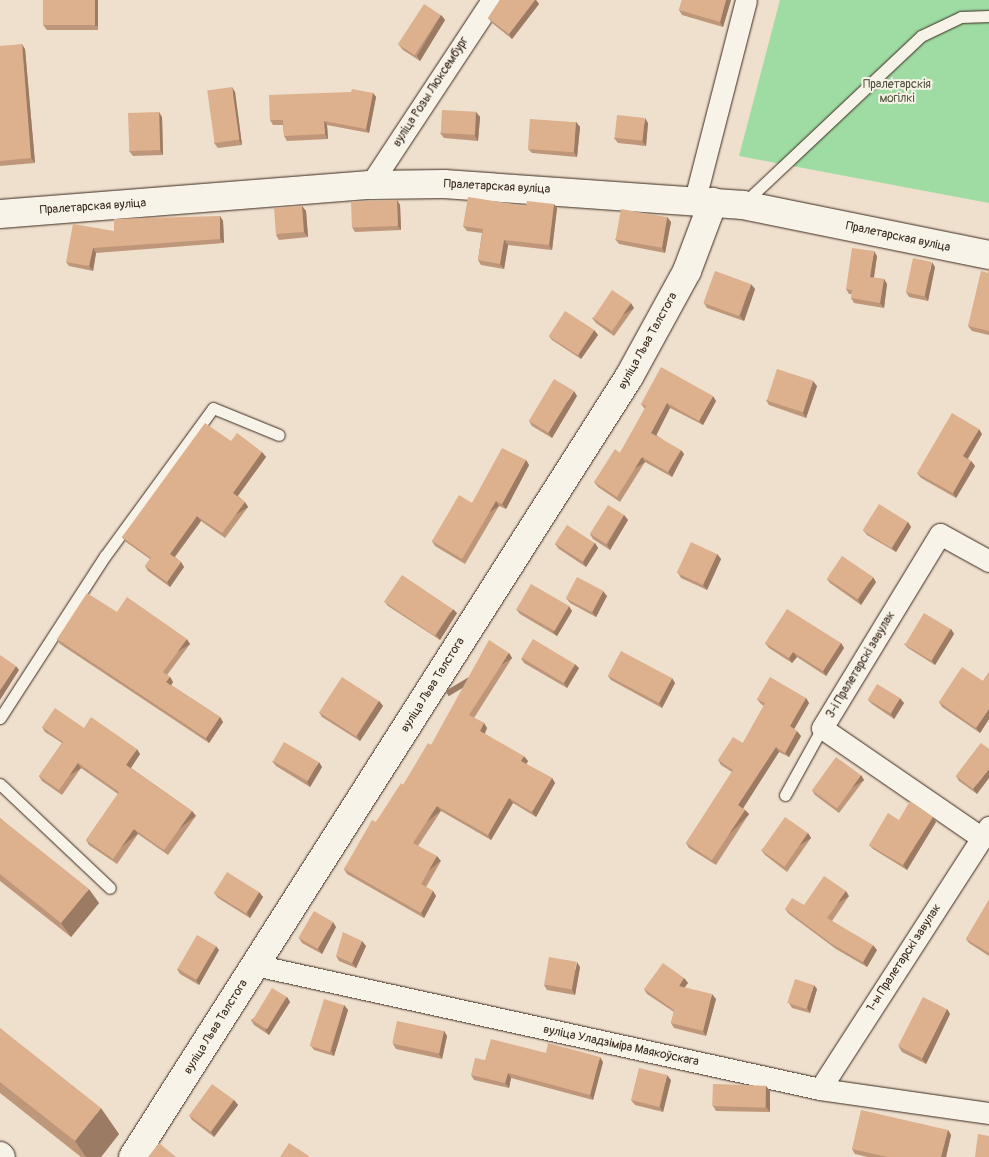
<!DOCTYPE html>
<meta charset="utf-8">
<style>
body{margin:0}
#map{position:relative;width:989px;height:1157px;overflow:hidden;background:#efdfcd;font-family:Pangolin,sans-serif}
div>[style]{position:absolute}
.green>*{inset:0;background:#9fdca3}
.roads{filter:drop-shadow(0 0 1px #3b2a1e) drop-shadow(0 0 1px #3b2a1e)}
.lane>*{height:11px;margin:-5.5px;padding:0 5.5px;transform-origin:5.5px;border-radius:5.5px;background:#f7f3e8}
.street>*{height:21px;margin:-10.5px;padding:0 10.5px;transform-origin:10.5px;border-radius:10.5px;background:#f7f3e8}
.secondary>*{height:28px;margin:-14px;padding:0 14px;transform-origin:14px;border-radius:14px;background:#f7f3e8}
.wall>*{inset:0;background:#be977a}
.shaded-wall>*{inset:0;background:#9b7b63;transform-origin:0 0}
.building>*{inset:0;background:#ddb08e;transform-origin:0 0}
span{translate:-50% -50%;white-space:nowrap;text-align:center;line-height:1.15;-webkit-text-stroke:4px #f7f3e8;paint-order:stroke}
.park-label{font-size:12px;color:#54563f}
.street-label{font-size:12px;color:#3b2a1e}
</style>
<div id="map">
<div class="green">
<i style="clip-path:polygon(780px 0,989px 0,989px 203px,739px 156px)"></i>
</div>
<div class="roads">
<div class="lane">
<i style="left:744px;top:203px;width:243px;rotate:-43.3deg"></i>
<i style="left:921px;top:36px;width:44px;rotate:-25.4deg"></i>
<i style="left:961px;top:17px;width:28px;rotate:-2deg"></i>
<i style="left:0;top:718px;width:193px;rotate:-57.1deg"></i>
<i style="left:105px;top:556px;width:183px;rotate:-53.9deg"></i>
<i style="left:213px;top:408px;width:71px;rotate:22.2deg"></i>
<i style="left:0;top:784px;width:151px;rotate:43.4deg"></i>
<i style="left:785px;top:795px;width:77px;rotate:-61.1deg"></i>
</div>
<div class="street">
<i style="left:370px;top:185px;width:222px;rotate:-56.6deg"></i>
<i style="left:695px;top:199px;width:205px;rotate:-75.6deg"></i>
<i style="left:982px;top:838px;width:194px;rotate:-145.5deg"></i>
<i style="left:822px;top:728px;width:227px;rotate:-58.7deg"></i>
<i style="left:940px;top:534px;width:56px;rotate:28.9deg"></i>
<i style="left:255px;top:965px;width:578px;rotate:12.38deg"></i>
<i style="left:820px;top:1089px;width:171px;rotate:8.1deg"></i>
<i style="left:820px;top:1089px;width:312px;rotate:-57.2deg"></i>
</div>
<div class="secondary">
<i style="left:0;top:214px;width:371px;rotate:-4.5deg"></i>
<i style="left:370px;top:185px;width:74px;rotate:-0.8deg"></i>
<i style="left:444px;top:184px;width:300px;rotate:4deg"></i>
<i style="left:743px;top:205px;width:251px;rotate:11.5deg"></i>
<i style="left:0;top:1156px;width:1px;rotate:45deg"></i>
<i style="left:133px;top:1157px;width:924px;rotate:-57.55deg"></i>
<i style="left:629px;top:377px;width:121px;rotate:-61.3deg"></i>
<i style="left:687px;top:271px;width:74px;rotate:-69.4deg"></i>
</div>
</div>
<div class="wall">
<i style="clip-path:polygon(43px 0,98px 0,98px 30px,47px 30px,43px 25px)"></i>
<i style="clip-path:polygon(500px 0,536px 0,539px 4px,512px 39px,492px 23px,488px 18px)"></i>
<i style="clip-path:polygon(682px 0,731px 0,723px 27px,682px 15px,679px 10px)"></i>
<i style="clip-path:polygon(441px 15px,445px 20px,420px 61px,403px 50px,399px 45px)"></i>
<i style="clip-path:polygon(0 46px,25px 49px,35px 163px,0 166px)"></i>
<i style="clip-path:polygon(235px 92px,242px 145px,218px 148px,214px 143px)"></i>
<i style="clip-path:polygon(373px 93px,376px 97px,369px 133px,327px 125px,328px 139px,287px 141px,284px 136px,283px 125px,273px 125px,270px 120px)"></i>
<i style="clip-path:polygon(476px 112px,480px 117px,478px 141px,444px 138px,440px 133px)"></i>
<i style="clip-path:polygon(162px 117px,163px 155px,133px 156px,129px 151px)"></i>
<i style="clip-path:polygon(576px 122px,580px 127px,577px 157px,532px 153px,528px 149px)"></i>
<i style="clip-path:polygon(648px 123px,646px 146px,618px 143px,614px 138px)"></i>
<i style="clip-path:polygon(397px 200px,400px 205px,401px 230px,355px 232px,352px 227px)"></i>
<i style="clip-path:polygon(302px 206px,306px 211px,308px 237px,279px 240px,276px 235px)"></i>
<i style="clip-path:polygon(526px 206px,557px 208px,552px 250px,508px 245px,504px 269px,481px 265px,478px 260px,482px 233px,467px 231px,463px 226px)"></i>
<i style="clip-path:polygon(220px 216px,223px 221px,224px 243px,96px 253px,93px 271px,69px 266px,66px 262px,114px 231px)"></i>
<i style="clip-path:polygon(667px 217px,671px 222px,665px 253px,619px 244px,615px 239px)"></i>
<i style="clip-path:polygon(877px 256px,874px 278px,884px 279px,887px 284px,884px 308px,854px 303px,851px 298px,852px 294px,849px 294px,846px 289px)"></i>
<i style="clip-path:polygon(935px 267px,928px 301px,909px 297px,906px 292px)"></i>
<i style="clip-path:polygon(989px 268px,989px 335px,972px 331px,968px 326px,988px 273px)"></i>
<i style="clip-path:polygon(755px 289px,744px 321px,707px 308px,704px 303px)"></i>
<i style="clip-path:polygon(634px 308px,614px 336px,596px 323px,592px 318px)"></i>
<i style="clip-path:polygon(594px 330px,598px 335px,581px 359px,552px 340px,549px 336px)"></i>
<i style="clip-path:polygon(817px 386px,806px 418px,769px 405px,766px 400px)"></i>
<i style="clip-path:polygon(577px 396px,552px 438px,532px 426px,529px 421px)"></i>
<i style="clip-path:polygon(716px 401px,703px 425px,670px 408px,656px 435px,684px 454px,672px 477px,645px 462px,620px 502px,598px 487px,594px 482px,620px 453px,645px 409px,641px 404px)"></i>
<i style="clip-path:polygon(982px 434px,968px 459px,971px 461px,975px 466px,956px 498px,921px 478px,917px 473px)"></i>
<i style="clip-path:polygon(231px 441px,262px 452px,266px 457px,238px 496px,245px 502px,248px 507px,225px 538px,201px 521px,175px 557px,181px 562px,184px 567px,170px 587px,148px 571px,145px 566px,150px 559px,126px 542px,122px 537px)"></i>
<i style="clip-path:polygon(526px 460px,529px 465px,506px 509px,499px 506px,465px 564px,435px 546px,432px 541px,472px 503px)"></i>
<i style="clip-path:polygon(624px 515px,628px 520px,610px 550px,593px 539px,590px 534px)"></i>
<i style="clip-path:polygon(908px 522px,911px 527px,896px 552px,867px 535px,863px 530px)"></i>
<i style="clip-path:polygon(595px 543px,598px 548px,586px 567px,559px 549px,555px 544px)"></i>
<i style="clip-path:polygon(717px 554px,721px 559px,707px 590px,681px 578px,678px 573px)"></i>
<i style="clip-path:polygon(827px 579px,876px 582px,861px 605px,830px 583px)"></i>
<i style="clip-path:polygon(607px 596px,596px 617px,570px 603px,566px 598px)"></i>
<i style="clip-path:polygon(384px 601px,457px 613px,440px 640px,388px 606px)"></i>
<i style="clip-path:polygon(516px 609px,572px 611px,557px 636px,520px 614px)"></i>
<i style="clip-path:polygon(117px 612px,190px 644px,167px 675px,170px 677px,173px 682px,171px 685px,220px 717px,223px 722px,209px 743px,60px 644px,57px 639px)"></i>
<i style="clip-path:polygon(951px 629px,954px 634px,935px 665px,908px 648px,904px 644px)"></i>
<i style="clip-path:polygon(765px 643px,841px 643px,844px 648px,826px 676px,797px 657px,792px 663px,769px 648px)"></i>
<i style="clip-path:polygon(509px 653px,512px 658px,474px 718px,484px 723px,487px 728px,485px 734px,528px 761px,526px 764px,552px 778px,555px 783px,536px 817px,513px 803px,491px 840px,441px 811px,418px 846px,441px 861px,426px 887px,433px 891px,436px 896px,424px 918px,347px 874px,344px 869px,376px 822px,403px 785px,431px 745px)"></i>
<i style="clip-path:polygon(521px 658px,579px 668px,567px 688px,524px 663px)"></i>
<i style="clip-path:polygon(989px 672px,989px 719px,980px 733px,942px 707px,939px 702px,983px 681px)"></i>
<i style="clip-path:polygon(608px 676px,675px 683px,662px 708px,611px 680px)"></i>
<i style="clip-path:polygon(806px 698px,809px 703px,794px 729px,801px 736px,789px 757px,779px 752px,743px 808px,749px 814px,716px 865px,689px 848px,686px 843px,732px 772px,721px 765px,718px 760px,743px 743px,764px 706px,761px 704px,757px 699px)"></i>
<i style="clip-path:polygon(868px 700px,904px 703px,894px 719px,872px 704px)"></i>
<i style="clip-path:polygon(379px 701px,383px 706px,360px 741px,322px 717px,319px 712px)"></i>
<i style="clip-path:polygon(42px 727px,84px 728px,140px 754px,131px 768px,192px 811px,196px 816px,168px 855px,138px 834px,117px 864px,89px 845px,86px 840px,118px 794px,81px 768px,62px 795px,42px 781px,39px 776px,62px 743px,45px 732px)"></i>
<i style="clip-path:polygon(981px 743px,977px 794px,959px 781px,956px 776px)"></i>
<i style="clip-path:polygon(272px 761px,322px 767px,310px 787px,276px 766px)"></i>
<i style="clip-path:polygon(861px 775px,864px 780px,839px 813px,815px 795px,812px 790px)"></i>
<i style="clip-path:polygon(933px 817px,936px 822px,907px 870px,873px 849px,869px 845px,899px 820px)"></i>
<i style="clip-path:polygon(0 818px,99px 903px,71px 937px,0 881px)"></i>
<i style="clip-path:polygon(808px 833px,811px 838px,787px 872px,765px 855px,761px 850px)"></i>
<i style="clip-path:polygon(259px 892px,263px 897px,250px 918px,218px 898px,214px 893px)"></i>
<i style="clip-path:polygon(849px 896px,832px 921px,877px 950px,867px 967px,836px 949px,789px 914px,785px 909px)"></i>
<i style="clip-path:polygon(989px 900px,989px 956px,969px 943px,966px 939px)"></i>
<i style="clip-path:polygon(336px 927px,322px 954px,302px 943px,299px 938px)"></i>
<i style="clip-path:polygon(366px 946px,356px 968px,339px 961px,336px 956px)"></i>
<i style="clip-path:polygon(219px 950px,199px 985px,180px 974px,177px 969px)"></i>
<i style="clip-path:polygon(580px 967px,575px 995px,547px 990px,544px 985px)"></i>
<i style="clip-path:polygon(684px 978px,688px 983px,684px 987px,716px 999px,706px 1036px,674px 1028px,671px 1023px,674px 1012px,647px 994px,644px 989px)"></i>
<i style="clip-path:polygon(817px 989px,810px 1013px,792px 1008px,789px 1003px)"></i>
<i style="clip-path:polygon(287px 997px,290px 1002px,269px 1035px,254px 1025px,251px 1020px)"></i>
<i style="clip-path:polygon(344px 1005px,348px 1010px,334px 1056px,314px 1050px,311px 1046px)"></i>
<i style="clip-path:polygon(947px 1009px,950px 1014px,926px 1064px,902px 1052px,899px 1047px)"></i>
<i style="clip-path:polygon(0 1028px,119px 1134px,101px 1157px,81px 1157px,0 1093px)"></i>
<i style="clip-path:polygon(444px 1031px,447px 1036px,442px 1059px,396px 1049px,393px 1044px)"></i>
<i style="clip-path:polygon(546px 1053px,603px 1062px,593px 1100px,511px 1078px,509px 1088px,474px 1080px,471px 1075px,485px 1060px)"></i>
<i style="clip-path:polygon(671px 1080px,663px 1112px,635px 1105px,631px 1100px)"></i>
<i style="clip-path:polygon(766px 1086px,770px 1091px,770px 1112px,716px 1111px,713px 1106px)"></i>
<i style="clip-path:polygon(234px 1100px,238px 1105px,214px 1137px,192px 1120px,189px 1115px)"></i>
<i style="clip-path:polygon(948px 1130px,951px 1135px,946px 1157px,868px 1157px,855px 1154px,852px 1149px)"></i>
</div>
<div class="shaded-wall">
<i style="left:95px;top:0;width:3px;height:26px"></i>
<i style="clip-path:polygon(535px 0,536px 0,539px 4px,512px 39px,509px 34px)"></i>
<i style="clip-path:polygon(726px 0,731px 0,723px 27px,720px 22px)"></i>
<i style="clip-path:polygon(441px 15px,445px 20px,420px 61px,417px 56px)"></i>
<i style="clip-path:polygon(22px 44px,25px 49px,35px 163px,31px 158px)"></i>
<i style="clip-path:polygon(232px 87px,235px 92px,242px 145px,239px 140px)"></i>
<i style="clip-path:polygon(373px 93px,376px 97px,369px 133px,366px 129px)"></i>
<i style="clip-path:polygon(159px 112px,162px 117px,163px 155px,160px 150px)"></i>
<i style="clip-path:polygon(476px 112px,480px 117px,478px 141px,475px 136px)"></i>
<i style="clip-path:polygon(645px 118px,648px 123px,646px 146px,642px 141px)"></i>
<i style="clip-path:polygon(324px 121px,327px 125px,328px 139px,325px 134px)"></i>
<i style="clip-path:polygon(576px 122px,580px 127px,577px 157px,574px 152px)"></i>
<i style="clip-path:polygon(397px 200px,400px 205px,401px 230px,398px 226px)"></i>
<i style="clip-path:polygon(554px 204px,557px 208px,552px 250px,549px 245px)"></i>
<i style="clip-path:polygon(302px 206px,306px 211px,308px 237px,304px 232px)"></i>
<i style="clip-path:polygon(220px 216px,223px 221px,224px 243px,220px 239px)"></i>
<i style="clip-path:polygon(667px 217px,671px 222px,665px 253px,662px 248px)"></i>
<i style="clip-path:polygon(504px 240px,508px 245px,504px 269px,500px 264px)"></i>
<i style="clip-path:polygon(93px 248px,96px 253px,93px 271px,89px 266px)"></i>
<i style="clip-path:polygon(874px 251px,877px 256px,873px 282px,870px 277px)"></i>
<i style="clip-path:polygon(932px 262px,935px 267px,928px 301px,925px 296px)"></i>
<i style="clip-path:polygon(884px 279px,887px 284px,884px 308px,880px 303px)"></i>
<i style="clip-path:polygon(751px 284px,755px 289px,744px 321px,740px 316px)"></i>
<i style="left:631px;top:303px;width:6px;height:34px;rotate:59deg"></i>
<i style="clip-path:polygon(594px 330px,598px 335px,581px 359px,578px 354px)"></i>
<i style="clip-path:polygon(813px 381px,817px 386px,806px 418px,803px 413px)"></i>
<i style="clip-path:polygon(574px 391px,577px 396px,552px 438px,548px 433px)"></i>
<i style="clip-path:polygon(713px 396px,716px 401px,703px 425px,699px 421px)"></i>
<i style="clip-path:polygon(667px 403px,670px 408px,655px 438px,651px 433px)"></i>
<i style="clip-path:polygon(979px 429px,982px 434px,966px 461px,963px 456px)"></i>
<i style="clip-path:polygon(681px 450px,684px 454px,672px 477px,668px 472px)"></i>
<i style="clip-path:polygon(262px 452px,266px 457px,236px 498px,233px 493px)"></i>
<i style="left:642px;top:457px;width:6px;height:47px;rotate:59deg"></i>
<i style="clip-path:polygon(526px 460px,529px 465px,506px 509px,502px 504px)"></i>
<i style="clip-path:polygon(971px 461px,975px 466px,956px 498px,953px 493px)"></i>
<i style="left:496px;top:501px;width:6px;height:67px;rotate:59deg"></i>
<i style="left:245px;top:502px;width:6px;height:39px;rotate:59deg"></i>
<i style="clip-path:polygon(624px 515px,628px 520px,610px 550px,607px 545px)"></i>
<i style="clip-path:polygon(197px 516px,201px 521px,173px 559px,170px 554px)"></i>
<i style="clip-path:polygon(908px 522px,911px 527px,896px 552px,892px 548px)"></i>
<i style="clip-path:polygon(595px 543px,598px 548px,586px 567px,583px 562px)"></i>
<i style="clip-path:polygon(717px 554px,721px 559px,707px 590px,703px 585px)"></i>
<i style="clip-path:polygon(181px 562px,184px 567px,170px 587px,167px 582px)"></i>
<i style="clip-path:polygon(873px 577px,876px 582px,861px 605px,858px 600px)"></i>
<i style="clip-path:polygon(603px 591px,607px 596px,596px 617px,592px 612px)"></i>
<i style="clip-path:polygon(569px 606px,572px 611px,557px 636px,553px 632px)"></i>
<i style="clip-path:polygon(453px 609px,457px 613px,440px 640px,436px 635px)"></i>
<i style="clip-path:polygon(951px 629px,954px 634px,935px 665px,931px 660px)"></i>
<i style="left:187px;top:639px;width:6px;height:41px;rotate:59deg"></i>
<i style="clip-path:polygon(841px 643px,844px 648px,826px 676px,823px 671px)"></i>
<i style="clip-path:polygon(793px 652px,797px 657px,792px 663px,789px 658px)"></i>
<i style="left:509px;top:653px;width:6px;height:74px;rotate:59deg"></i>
<i style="clip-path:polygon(575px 664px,579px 668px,567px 688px,564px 683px)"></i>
<i style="clip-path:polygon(16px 666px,19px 670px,0 700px,0 690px)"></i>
<i style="clip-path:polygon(170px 677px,173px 682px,170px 687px,166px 682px)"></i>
<i style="clip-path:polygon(672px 678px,675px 683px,662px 708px,659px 703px)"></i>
<i style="clip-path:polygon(806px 698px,809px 703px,793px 731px,790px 726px)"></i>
<i style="clip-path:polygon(900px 698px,904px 703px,894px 719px,891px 714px)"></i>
<i style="clip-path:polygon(379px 701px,383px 706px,360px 741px,357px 736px)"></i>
<i style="clip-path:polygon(989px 709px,989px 719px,980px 733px,976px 728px)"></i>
<i style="clip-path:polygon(220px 717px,223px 722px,209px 743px,206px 738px)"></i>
<i style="clip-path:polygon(484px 723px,487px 728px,483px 736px,480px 731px)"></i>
<i style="clip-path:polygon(797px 731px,801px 736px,789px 757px,785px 753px)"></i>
<i style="clip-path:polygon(776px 747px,779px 752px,742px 810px,738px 805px)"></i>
<i style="clip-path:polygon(137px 749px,140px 754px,130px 769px,126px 765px)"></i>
<i style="clip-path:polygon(524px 756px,528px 761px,525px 766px,521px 761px)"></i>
<i style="clip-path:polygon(319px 762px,322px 767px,310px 787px,307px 782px)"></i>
<i style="left:78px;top:763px;width:6px;height:33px;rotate:59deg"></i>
<i style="clip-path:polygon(989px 769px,989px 778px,977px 794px,973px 789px)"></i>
<i style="left:861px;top:775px;width:6px;height:41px;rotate:59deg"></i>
<i style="clip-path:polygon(552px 778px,555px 783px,536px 817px,532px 812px)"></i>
<i style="clip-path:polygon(509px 798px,513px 803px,491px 840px,488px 835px)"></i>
<i style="left:437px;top:806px;width:6px;height:44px;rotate:51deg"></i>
<i style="left:745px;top:810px;width:6px;height:60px;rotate:45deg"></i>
<i style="left:192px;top:811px;width:6px;height:48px;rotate:51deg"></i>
<i style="clip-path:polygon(933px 817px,936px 822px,907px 870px,903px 865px)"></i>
<i style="left:134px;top:829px;width:6px;height:37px;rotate:51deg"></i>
<i style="left:808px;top:833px;width:6px;height:42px;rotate:59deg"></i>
<i style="left:437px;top:856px;width:6px;height:32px;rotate:51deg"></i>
<i style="clip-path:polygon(89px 889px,99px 903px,71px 937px,61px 923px)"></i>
<i style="clip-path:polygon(433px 891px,436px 896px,424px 918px,421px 913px)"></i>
<i style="left:846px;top:891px;width:6px;height:33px;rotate:59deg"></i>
<i style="clip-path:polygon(259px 892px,263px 897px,250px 918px,247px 913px)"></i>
<i style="clip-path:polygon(333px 922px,336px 927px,322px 954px,318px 949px)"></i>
<i style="clip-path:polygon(362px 941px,366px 946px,356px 968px,352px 963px)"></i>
<i style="clip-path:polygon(873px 945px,877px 950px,867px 967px,863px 962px)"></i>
<i style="clip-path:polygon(216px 946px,219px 950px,199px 985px,196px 980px)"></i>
<i style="clip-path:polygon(577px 962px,580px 967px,575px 995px,572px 990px)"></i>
<i style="clip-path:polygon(684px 978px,688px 983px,682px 991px,679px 986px)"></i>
<i style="clip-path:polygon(814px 985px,817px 989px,810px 1013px,807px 1008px)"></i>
<i style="clip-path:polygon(712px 994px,716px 999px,706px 1036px,703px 1031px)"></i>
<i style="clip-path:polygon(287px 997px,290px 1002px,269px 1035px,265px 1030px)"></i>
<i style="clip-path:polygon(344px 1005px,348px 1010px,334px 1056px,331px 1051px)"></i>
<i style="clip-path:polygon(947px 1009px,950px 1014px,926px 1064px,922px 1059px)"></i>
<i style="clip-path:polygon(444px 1031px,447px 1036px,442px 1059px,439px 1054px)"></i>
<i style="clip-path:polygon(600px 1057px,603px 1062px,593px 1100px,590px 1095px)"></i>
<i style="clip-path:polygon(508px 1073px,511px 1078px,509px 1088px,505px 1083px)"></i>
<i style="clip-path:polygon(667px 1075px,671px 1080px,663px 1112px,660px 1107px)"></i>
<i style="clip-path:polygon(766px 1086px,770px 1091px,770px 1112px,766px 1107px)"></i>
<i style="clip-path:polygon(234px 1100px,238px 1105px,214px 1137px,211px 1132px)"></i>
<i style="clip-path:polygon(101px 1108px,119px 1134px,101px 1157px,86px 1157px,75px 1141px)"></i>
<i style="clip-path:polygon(948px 1130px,951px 1135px,946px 1157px,941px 1157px)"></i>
</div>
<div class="building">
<i style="left:43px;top:0;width:52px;height:25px"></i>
<i style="clip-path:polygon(500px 0,535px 0,509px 34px,488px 18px)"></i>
<i style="clip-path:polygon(682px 0,726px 0,720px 22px,679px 10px)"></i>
<i style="left:424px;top:4px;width:20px;height:48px;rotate:33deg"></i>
<i style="clip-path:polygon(22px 44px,31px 158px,0 161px,0 46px)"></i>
<i style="left:232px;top:87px;width:53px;height:25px;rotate:82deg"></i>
<i style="clip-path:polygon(352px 89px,373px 93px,366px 129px,324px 121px,325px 134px,284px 136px,283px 120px,270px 120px,269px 95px,351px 92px)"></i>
<i style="left:442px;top:110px;width:34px;height:23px;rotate:3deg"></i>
<i style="left:159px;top:112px;width:38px;height:31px;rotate:88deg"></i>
<i style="left:617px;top:115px;width:28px;height:23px;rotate:6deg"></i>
<i style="left:530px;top:119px;width:46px;height:30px;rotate:4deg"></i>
<i style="clip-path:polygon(468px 197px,526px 206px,527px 201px,554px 204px,549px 245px,504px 240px,500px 264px,478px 260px,483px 229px,463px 226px)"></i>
<i style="left:397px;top:200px;width:26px;height:46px;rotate:88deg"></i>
<i style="left:302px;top:206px;width:26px;height:28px;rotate:86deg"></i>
<i style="left:621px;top:209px;width:47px;height:31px;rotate:10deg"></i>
<i style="clip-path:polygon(220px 216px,220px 239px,93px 248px,89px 266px,66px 262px,73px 224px,114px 231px,114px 219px)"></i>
<i style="clip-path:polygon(852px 248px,874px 251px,870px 277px,884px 279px,880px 303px,851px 298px,852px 290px,846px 289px)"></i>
<i style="left:913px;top:258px;width:19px;height:35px;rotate:12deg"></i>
<i style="clip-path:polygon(989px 268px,989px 331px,968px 326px,981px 271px,988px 273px)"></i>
<i style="left:715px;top:271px;width:38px;height:34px;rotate:20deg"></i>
<i style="left:612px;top:290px;width:23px;height:34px;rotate:34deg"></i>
<i style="left:565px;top:311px;width:35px;height:30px;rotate:33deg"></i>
<i style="clip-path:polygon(661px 367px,713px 396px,699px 421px,667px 403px,651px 433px,681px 450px,668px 472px,642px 457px,617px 497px,594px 482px,615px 449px,620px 453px,646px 406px,641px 404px)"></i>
<i style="left:777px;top:369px;width:38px;height:33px;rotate:18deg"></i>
<i style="left:554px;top:379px;width:23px;height:49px;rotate:31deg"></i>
<i style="clip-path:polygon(952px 413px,979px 429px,963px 456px,971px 461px,953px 493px,917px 473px)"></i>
<i style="clip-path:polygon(205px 423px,231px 441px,237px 433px,262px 452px,233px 493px,245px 502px,222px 533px,197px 516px,170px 554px,181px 562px,167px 582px,145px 566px,151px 558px,122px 537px)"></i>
<i style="clip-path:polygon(502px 448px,526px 460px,502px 504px,496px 501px,462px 559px,432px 541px,459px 495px,472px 503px)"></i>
<i style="left:879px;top:504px;width:34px;height:31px;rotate:32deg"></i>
<i style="left:608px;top:505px;width:19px;height:34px;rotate:32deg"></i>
<i style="left:567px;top:525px;width:33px;height:22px;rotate:33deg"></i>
<i style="left:691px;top:542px;width:29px;height:34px;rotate:25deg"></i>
<i style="left:842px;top:556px;width:37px;height:27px;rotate:34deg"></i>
<i style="left:402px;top:575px;width:61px;height:32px;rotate:34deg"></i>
<i style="left:577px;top:577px;width:30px;height:24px;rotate:28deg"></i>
<i style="left:531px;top:584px;width:44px;height:29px;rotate:30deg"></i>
<i style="clip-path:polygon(87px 593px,117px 612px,127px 597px,187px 639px,163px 672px,170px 677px,166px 682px,220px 717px,206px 738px,57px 639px)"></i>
<i style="clip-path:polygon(787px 609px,841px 643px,823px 671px,793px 652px,789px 658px,765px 643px)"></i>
<i style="left:924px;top:613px;width:31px;height:37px;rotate:31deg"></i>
<i style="left:533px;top:639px;width:49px;height:22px;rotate:31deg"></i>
<i style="clip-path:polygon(489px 640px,509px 653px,469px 715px,484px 723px,480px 731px,524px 756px,521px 761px,552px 778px,532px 812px,509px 798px,488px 835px,437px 806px,413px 843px,437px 856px,421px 884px,433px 891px,421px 913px,344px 869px,372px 820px,376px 822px,401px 783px,403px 785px,428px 743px,431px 745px)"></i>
<i style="left:621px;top:651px;width:58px;height:28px;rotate:28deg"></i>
<i style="clip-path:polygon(0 655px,16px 666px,0 690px)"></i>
<i style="clip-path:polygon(962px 667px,983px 681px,989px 672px,989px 709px,976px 728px,939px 702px)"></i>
<i style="left:342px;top:677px;width:44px;height:42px;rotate:33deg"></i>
<i style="clip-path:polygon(770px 677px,806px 698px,790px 726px,797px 731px,785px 753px,776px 747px,738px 805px,745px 810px,712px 860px,686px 843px,733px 770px,718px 760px,733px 737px,743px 743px,765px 703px,757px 699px)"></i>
<i style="left:877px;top:684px;width:27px;height:18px;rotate:31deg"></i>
<i style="clip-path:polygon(55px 708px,84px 728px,91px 717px,137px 749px,126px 765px,192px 811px,164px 850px,134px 829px,113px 859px,86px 840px,119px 792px,78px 763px,59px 790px,39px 776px,63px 742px,42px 727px)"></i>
<i style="left:284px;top:742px;width:40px;height:22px;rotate:30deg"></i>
<i style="clip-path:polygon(981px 743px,989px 749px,989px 769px,973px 789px,956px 776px)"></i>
<i style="left:836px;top:757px;width:31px;height:41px;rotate:36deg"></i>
<i style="clip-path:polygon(910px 801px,933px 817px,903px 865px,869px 845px,888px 813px,899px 820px)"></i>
<i style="left:785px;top:817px;width:28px;height:41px;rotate:35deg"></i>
<i style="clip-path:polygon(0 818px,89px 889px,61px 923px,0 874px)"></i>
<i style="left:227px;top:872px;width:38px;height:25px;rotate:32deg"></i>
<i style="clip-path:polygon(824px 876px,846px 891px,827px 918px,873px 945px,863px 962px,832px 944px,785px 909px,792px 898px,804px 905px)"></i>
<i style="clip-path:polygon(989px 900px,989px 953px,966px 939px)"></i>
<i style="left:314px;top:911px;width:22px;height:31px;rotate:30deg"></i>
<i style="clip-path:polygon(343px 932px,362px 941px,352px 963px,336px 956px)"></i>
<i style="left:197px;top:935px;width:22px;height:39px;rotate:30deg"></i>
<i style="left:549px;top:957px;width:28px;height:28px;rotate:10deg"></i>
<i style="clip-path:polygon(663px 963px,684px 978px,679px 986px,712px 994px,703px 1031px,671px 1023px,674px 1010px,644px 989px)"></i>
<i style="left:795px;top:979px;width:20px;height:25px;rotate:18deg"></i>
<i style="left:272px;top:988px;width:17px;height:38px;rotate:31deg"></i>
<i style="left:923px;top:997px;width:27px;height:55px;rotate:27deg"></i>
<i style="left:324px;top:999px;width:21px;height:49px;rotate:17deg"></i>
<i style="left:397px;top:1021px;width:48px;height:23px;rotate:12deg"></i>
<i style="clip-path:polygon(0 1028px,101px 1108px,75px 1141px,0 1082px)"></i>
<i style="clip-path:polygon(491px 1039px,546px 1053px,548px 1043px,600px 1057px,590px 1095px,508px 1073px,505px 1083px,471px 1075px,475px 1058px,485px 1060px)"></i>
<i style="left:639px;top:1068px;width:29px;height:33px;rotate:14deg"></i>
<i style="left:212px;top:1084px;width:27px;height:39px;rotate:36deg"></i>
<i style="left:713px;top:1084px;width:53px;height:22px;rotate:2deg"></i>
<i style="clip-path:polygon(861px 1110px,948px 1130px,941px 1157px,887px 1157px,852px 1149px)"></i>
<i style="clip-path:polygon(978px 1134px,989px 1136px,989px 1157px,975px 1157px)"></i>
<i style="clip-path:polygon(159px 1143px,176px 1157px,148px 1157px)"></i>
<i style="clip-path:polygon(289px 1143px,309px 1156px,308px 1157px,280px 1157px)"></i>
</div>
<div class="park-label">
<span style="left:897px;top:92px">Пралетарскія<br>могілкі</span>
</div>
<div class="street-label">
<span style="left:431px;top:92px;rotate:-57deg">вуліца Розы Люксембург</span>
<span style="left:497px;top:187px;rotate:3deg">Пралетарская вуліца</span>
<span style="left:93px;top:207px;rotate:-4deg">Пралетарская вуліца</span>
<span style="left:898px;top:237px;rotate:12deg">Пралетарская вуліца</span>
<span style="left:648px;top:341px;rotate:-61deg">вуліца Льва Талстога</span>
<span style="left:861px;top:665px;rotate:-59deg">3-і Пралетарскі завулак</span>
<span style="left:433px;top:685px;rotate:-58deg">вуліца Льва Талстога</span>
<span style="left:904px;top:958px;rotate:-57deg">1-ы Пралетарскі завулак</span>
<span style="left:216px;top:1027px;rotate:-58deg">вуліца Льва Талстога</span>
<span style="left:621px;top:1046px;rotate:12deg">вуліца Уладзіміра Маякоўскага</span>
</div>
</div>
